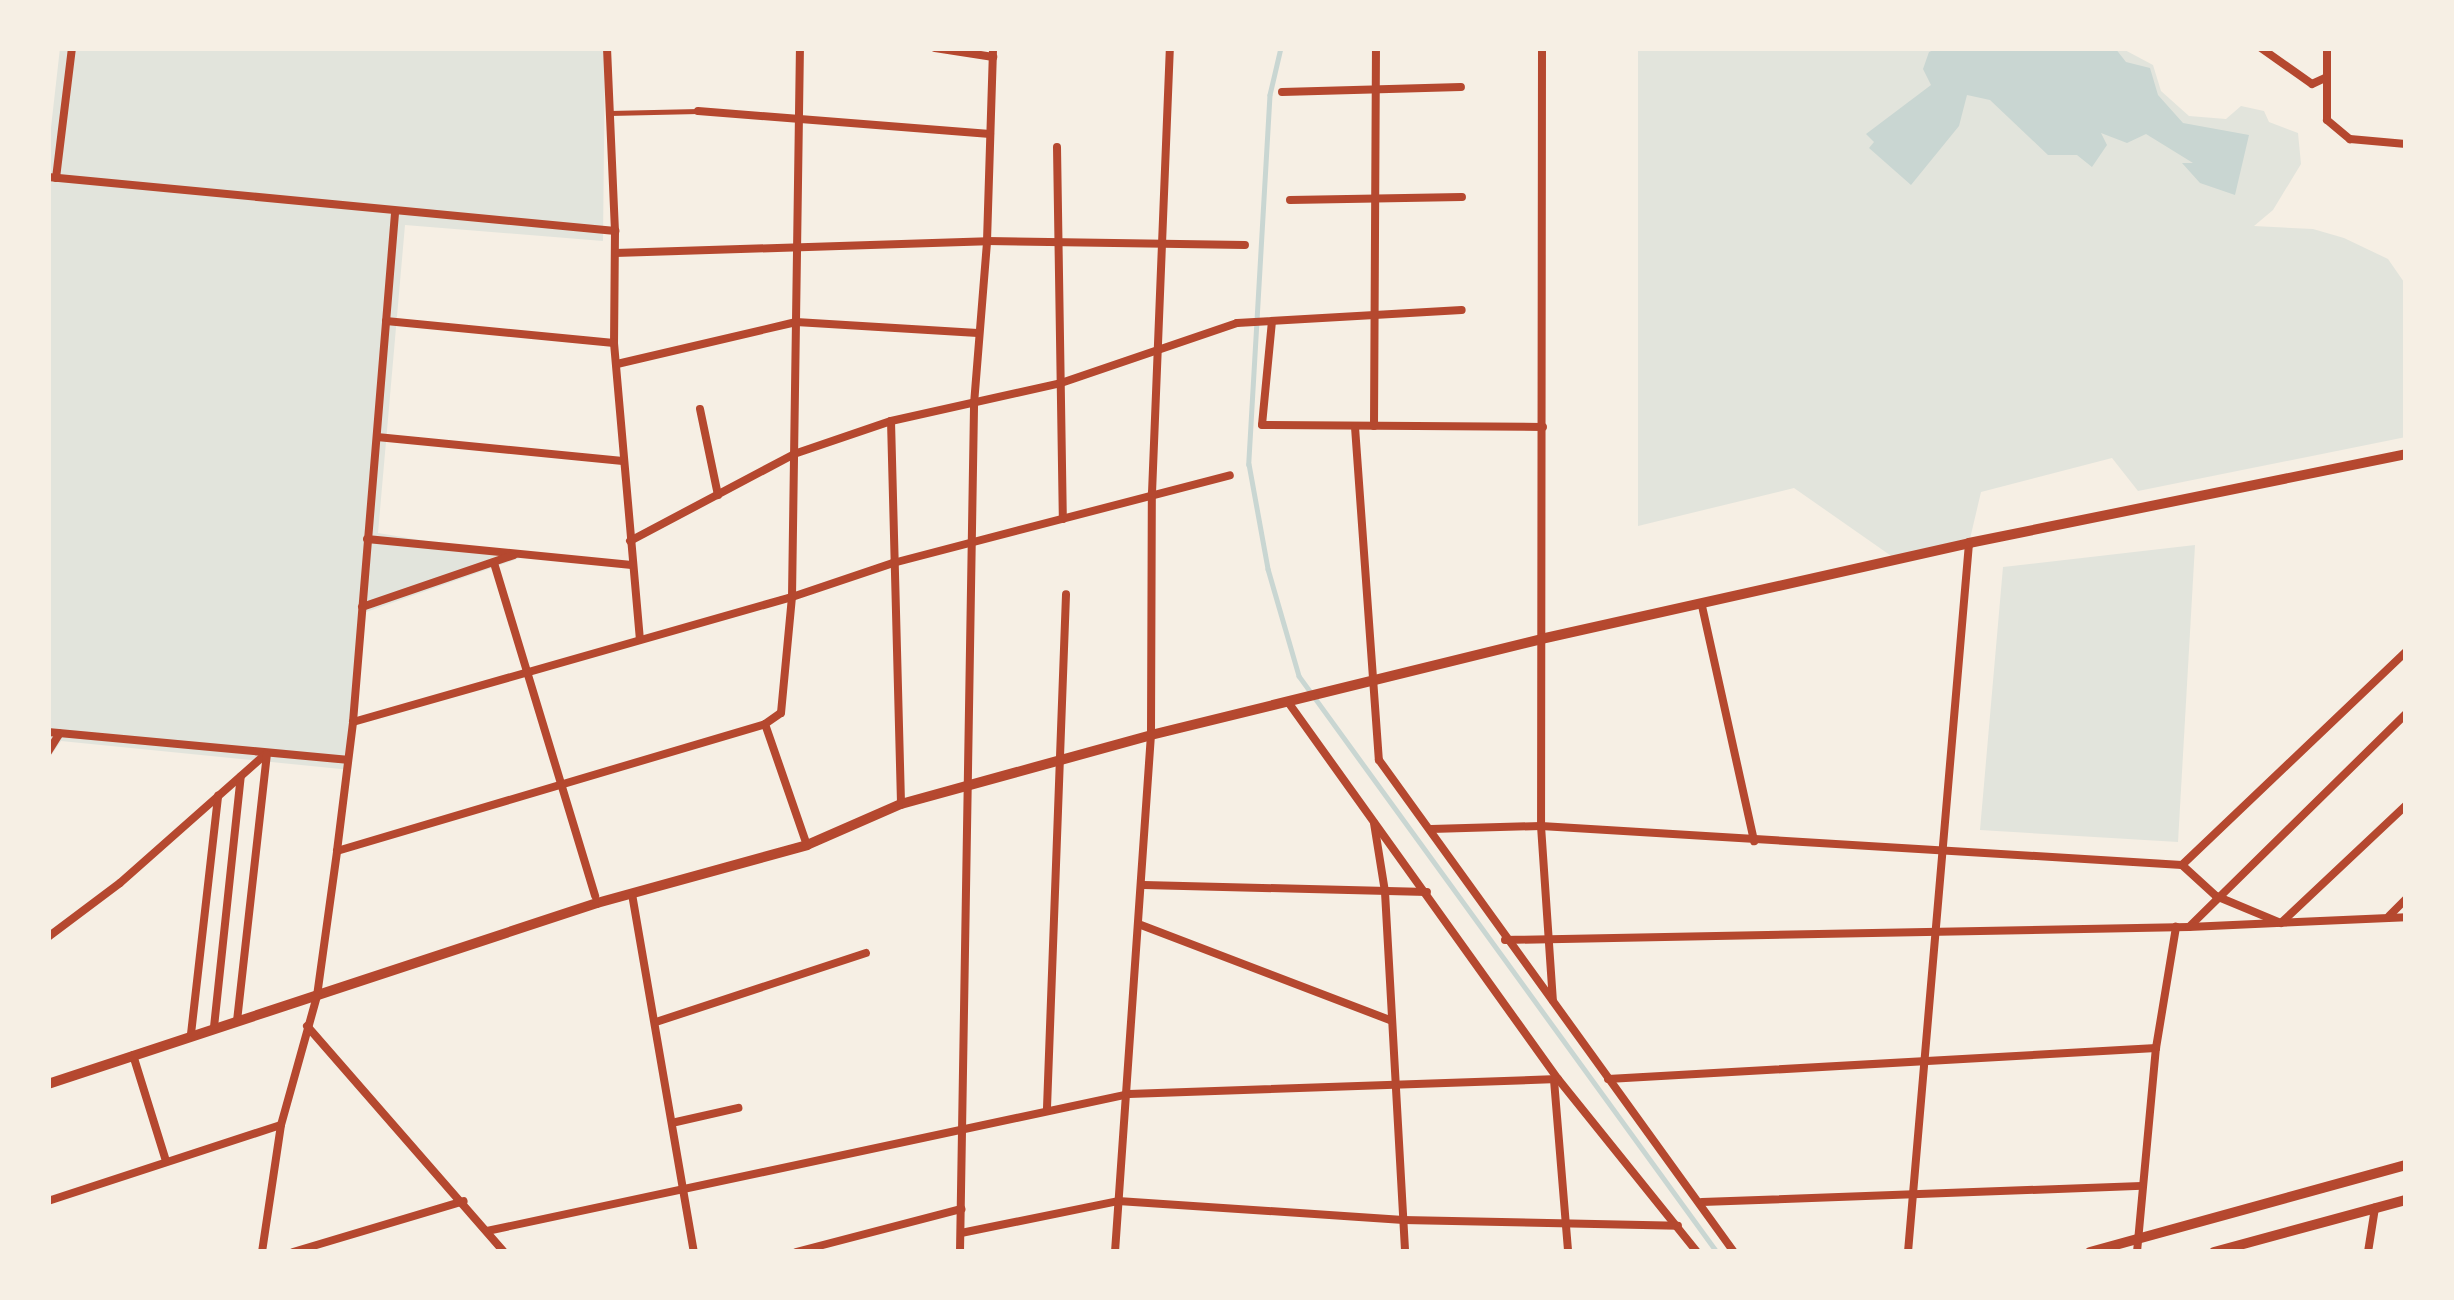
<!DOCTYPE html>
<style>
body{margin:0}
#map{position:relative;width:2454px;height:1300px;overflow:hidden;background:#f6efe4;font-family:"PT Sans Narrow",sans-serif}
div>[style]{position:absolute}
.green>*{inset:0;background:#e2e4dc}
.water>*{inset:0;background:#c9d6d2}
.stream>*{height:4.5px;margin:-2.25px;padding:0 2.25px;transform-origin:2.25px;border-radius:2.25px;background:#c9d6d2}
.pedestrian>*{height:4.5px;margin:-2.25px;padding:0 2.25px;transform-origin:2.25px;border-radius:2.25px;background:#b5482f}
.minor>*{height:8px;margin:-4px;padding:0 4px;transform-origin:4px;border-radius:4px;background:#b5482f}
.secondary>*{height:10px;margin:-5px;padding:0 5px;transform-origin:5px;border-radius:5px;background:#b5482f}
.primary>*{height:10px;margin:-5px;padding:0 5px;transform-origin:5px;border-radius:5px;background:#b5482f}
span{translate:-50% -50%;white-space:nowrap;text-align:center;line-height:1.15;-webkit-text-stroke:12px #f6efe4;paint-order:stroke}
.frame{position:absolute;inset:0;border:51px solid #f6efe4;pointer-events:none}
</style>
<div id="map">
<div class="green">
<i style="clip-path:polygon(60px 48px,605px 48px,603px 241px,405px 225px,378px 533px,523px 557px,366px 612px,351px 770px,61px 741px,48px 760px,48px 154px)"></i>
<i style="clip-path:polygon(1638px 48px,2121px 48px,2153px 65px,2161px 91px,2189px 116px,2226px 119px,2241px 106px,2264px 111px,2269px 122px,2298px 133px,2301px 164px,2273px 210px,2254px 226px,2313px 229px,2344px 238px,2388px 259px,2406px 285px,2406px 437px,2138px 491px,2112px 458px,1981px 492px,1969px 543px,1897px 560px,1794px 488px,1638px 526px)"></i>
<i style="clip-path:polygon(2195px 545px,2178px 842px,1980px 830px,2003px 567px)"></i>
</div>
<div class="water">
<i style="clip-path:polygon(1939px 48px,2115px 48px,2126px 62px,2150px 68px,2158px 95px,2183px 123px,2249px 135px,2235px 195px,2200px 183px,2182px 163px,2193px 163px,2146px 134px,2127px 143px,2101px 133px,2107px 145px,2092px 167px,2077px 155px,2048px 155px,1990px 100px,1967px 95px,1959px 126px,1911px 185px,1869px 148px,1874px 142px,1866px 134px,1931px 85px,1923px 69px,1929px 52px)"></i>
</div>
<div class="stream">
<i style="left:1281px;top:48px;width:48px;rotate:103.2deg"></i>
<i style="left:1270px;top:95px;width:370px;rotate:93.3deg"></i>
<i style="left:1249px;top:464px;width:107px;rotate:79.7deg"></i>
<i style="left:1268px;top:569px;width:111px;rotate:73.8deg"></i>
<i style="left:1299px;top:676px;width:712px;rotate:54.03deg"></i>
</div>
<div class="pedestrian">
<i style="left:609px;top:113px;width:89px;rotate:-1.3deg"></i>
</div>
<div class="minor">
<i style="left:607px;top:48px;width:183px;rotate:87.5deg"></i>
<i style="left:615px;top:231px;width:112px;rotate:90.5deg"></i>
<i style="left:614px;top:343px;width:297px;rotate:85deg"></i>
<i style="left:935px;top:48px;width:59px;rotate:8.8deg"></i>
<i style="left:1542px;top:48px;width:778px;rotate:90.07deg"></i>
<i style="left:1541px;top:826px;width:175px;rotate:86.1deg"></i>
<i style="left:2261px;top:48px;width:62px;rotate:35.2deg"></i>
<i style="left:2312px;top:84px;width:14px;rotate:-25deg"></i>
<i style="left:2327px;top:48px;width:72px;rotate:90deg"></i>
<i style="left:2327px;top:120px;width:30px;rotate:40deg"></i>
<i style="left:2350px;top:139px;width:56px;rotate:5.1deg"></i>
<i style="left:1282px;top:92px;width:179px;rotate:-1.6deg"></i>
<i style="left:698px;top:111px;width:293px;rotate:4.5deg"></i>
<i style="left:1057px;top:147px;width:372px;rotate:89.1deg"></i>
<i style="left:48px;top:177px;width:570px;rotate:5.44deg"></i>
<i style="left:56px;top:178px;width:131px;rotate:-83deg"></i>
<i style="left:1290px;top:200px;width:172px;rotate:-1deg"></i>
<i style="left:615px;top:253px;width:372px;rotate:-1.8deg"></i>
<i style="left:987px;top:241px;width:258px;rotate:0.9deg"></i>
<i style="left:386px;top:321px;width:229px;rotate:5.5deg"></i>
<i style="left:1272px;top:321px;width:104px;rotate:95.5deg"></i>
<i style="left:1262px;top:425px;width:281px;rotate:0.4deg"></i>
<i style="left:617px;top:364px;width:184px;rotate:-13.2deg"></i>
<i style="left:796px;top:322px;width:182px;rotate:3.5deg"></i>
<i style="left:700px;top:409px;width:88px;rotate:78.2deg"></i>
<i style="left:891px;top:421px;width:383px;rotate:88.5deg"></i>
<i style="left:1374px;top:426px;width:378px;rotate:-89.7deg"></i>
<i style="left:1355px;top:427px;width:334px;rotate:85.9deg"></i>
<i style="left:1379px;top:760px;width:607px;rotate:54.19deg"></i>
<i style="left:377px;top:437px;width:247px;rotate:5.6deg"></i>
<i style="left:367px;top:539px;width:266px;rotate:5.6deg"></i>
<i style="left:630px;top:541px;width:186px;rotate:-27.9deg"></i>
<i style="left:794px;top:454px;width:102px;rotate:-18.8deg"></i>
<i style="left:891px;top:421px;width:174px;rotate:-12.6deg"></i>
<i style="left:1061px;top:383px;width:186px;rotate:-18.8deg"></i>
<i style="left:1237px;top:323px;width:225px;rotate:-3.3deg"></i>
<i style="left:494px;top:563px;width:348px;rotate:73.1deg"></i>
<i style="left:1702px;top:606px;width:241px;rotate:77.5deg"></i>
<i style="left:362px;top:607px;width:161px;rotate:-18.9deg"></i>
<i style="left:1288px;top:702px;width:464px;rotate:54.4deg"></i>
<i style="left:1558px;top:1079px;width:222px;rotate:51.2deg"></i>
<i style="left:353px;top:722px;width:456px;rotate:-15.9deg"></i>
<i style="left:792px;top:597px;width:107px;rotate:-18.6deg"></i>
<i style="left:893px;top:563px;width:348px;rotate:-14.6deg"></i>
<i style="left:765px;top:724px;width:128px;rotate:70.9deg"></i>
<i style="left:48px;top:732px;width:300px;rotate:5.3deg"></i>
<i style="left:48px;top:752px;width:22px;rotate:-58deg"></i>
<i style="left:1374px;top:823px;width:70px;rotate:80.9deg"></i>
<i style="left:1385px;top:892px;width:361px;rotate:86.8deg"></i>
<i style="left:1431px;top:829px;width:110px;rotate:-1.6deg"></i>
<i style="left:1541px;top:826px;width:642px;rotate:3.48deg"></i>
<i style="left:337px;top:851px;width:446px;rotate:-16.5deg"></i>
<i style="left:765px;top:724px;width:19px;rotate:-35deg"></i>
<i style="left:781px;top:713px;width:117px;rotate:-84.6deg"></i>
<i style="left:792px;top:597px;width:549px;rotate:-89.17deg"></i>
<i style="left:2182px;top:865px;width:309px;rotate:-43.6deg"></i>
<i style="left:2182px;top:865px;width:46px;rotate:42.4deg"></i>
<i style="left:2216px;top:896px;width:70px;rotate:22.6deg"></i>
<i style="left:2281px;top:923px;width:172px;rotate:-43.3deg"></i>
<i style="left:1144px;top:885px;width:283px;rotate:1.4deg"></i>
<i style="left:632px;top:894px;width:363px;rotate:80.2deg"></i>
<i style="left:2389px;top:916px;width:24px;rotate:-45deg"></i>
<i style="left:1141px;top:925px;width:267px;rotate:20.9deg"></i>
<i style="left:2190px;top:926px;width:303px;rotate:-44.5deg"></i>
<i style="left:48px;top:937px;width:90px;rotate:-36.9deg"></i>
<i style="left:120px;top:883px;width:196px;rotate:-41.5deg"></i>
<i style="left:1505px;top:940px;width:684px;rotate:-1.09deg"></i>
<i style="left:2189px;top:927px;width:217px;rotate:-2.6deg"></i>
<i style="left:237px;top:1021px;width:268px;rotate:-83.6deg"></i>
<i style="left:656px;top:1022px;width:221px;rotate:-18.2deg"></i>
<i style="left:307px;top:1026px;width:300px;rotate:48.9deg"></i>
<i style="left:214px;top:1027px;width:252px;rotate:-83.9deg"></i>
<i style="left:191px;top:1034px;width:240px;rotate:-83.5deg"></i>
<i style="left:133px;top:1055px;width:111px;rotate:72.7deg"></i>
<i style="left:1608px;top:1079px;width:549px;rotate:-3.24deg"></i>
<i style="left:1554px;top:1080px;width:173px;rotate:85.3deg"></i>
<i style="left:1047px;top:1108px;width:514px;rotate:-87.88deg"></i>
<i style="left:676px;top:1122px;width:64px;rotate:-12.7deg"></i>
<i style="left:48px;top:1201px;width:244px;rotate:-18.1deg"></i>
<i style="left:1702px;top:1202px;width:440px;rotate:-2.1deg"></i>
<i style="left:487px;top:1231px;width:656px;rotate:-12.05deg"></i>
<i style="left:1129px;top:1094px;width:429px;rotate:-2deg"></i>
<i style="left:961px;top:1233px;width:160px;rotate:-11.5deg"></i>
<i style="left:1118px;top:1201px;width:286px;rotate:3.8deg"></i>
<i style="left:1403px;top:1220px;width:275px;rotate:1.2deg"></i>
<i style="left:262px;top:1252px;width:128px;rotate:-81.5deg"></i>
<i style="left:281px;top:1125px;width:134px;rotate:-74.4deg"></i>
<i style="left:317px;top:996px;width:146px;rotate:-82.1deg"></i>
<i style="left:337px;top:851px;width:130px;rotate:-82.9deg"></i>
<i style="left:353px;top:722px;width:511px;rotate:-85.28deg"></i>
<i style="left:293px;top:1252px;width:178px;rotate:-16.6deg"></i>
<i style="left:796px;top:1252px;width:171px;rotate:-14.6deg"></i>
<i style="left:960px;top:1252px;width:848px;rotate:-89.05deg"></i>
<i style="left:974px;top:404px;width:164px;rotate:-85.4deg"></i>
<i style="left:987px;top:241px;width:193px;rotate:-88.2deg"></i>
<i style="left:1115px;top:1252px;width:518px;rotate:-86.02deg"></i>
<i style="left:1151px;top:735px;width:242px;rotate:-89.8deg"></i>
<i style="left:1152px;top:493px;width:445px;rotate:-87.7deg"></i>
<i style="left:1908px;top:1252px;width:712px;rotate:-85.08deg"></i>
<i style="left:2137px;top:1252px;width:205px;rotate:-84.7deg"></i>
<i style="left:2156px;top:1048px;width:123px;rotate:-80.6deg"></i>
<i style="left:2368px;top:1252px;width:45px;rotate:-81deg"></i>
</div>
<div class="secondary">
<i style="left:2090px;top:1252px;width:328px;rotate:-15.4deg"></i>
<i style="left:2214px;top:1252px;width:199px;rotate:-15.2deg"></i>
</div>
<div class="primary">
<i style="left:48px;top:1084px;width:578px;rotate:-18.25deg"></i>
<i style="left:597px;top:903px;width:218px;rotate:-15.4deg"></i>
<i style="left:807px;top:845px;width:103px;rotate:-23.6deg"></i>
<i style="left:901px;top:804px;width:259px;rotate:-15.4deg"></i>
<i style="left:1151px;top:735px;width:402px;rotate:-13.8deg"></i>
<i style="left:1541px;top:639px;width:439px;rotate:-12.6deg"></i>
<i style="left:1969px;top:543px;width:446px;rotate:-11.5deg"></i>
</div>
<div class="frame"></div>
</div>
